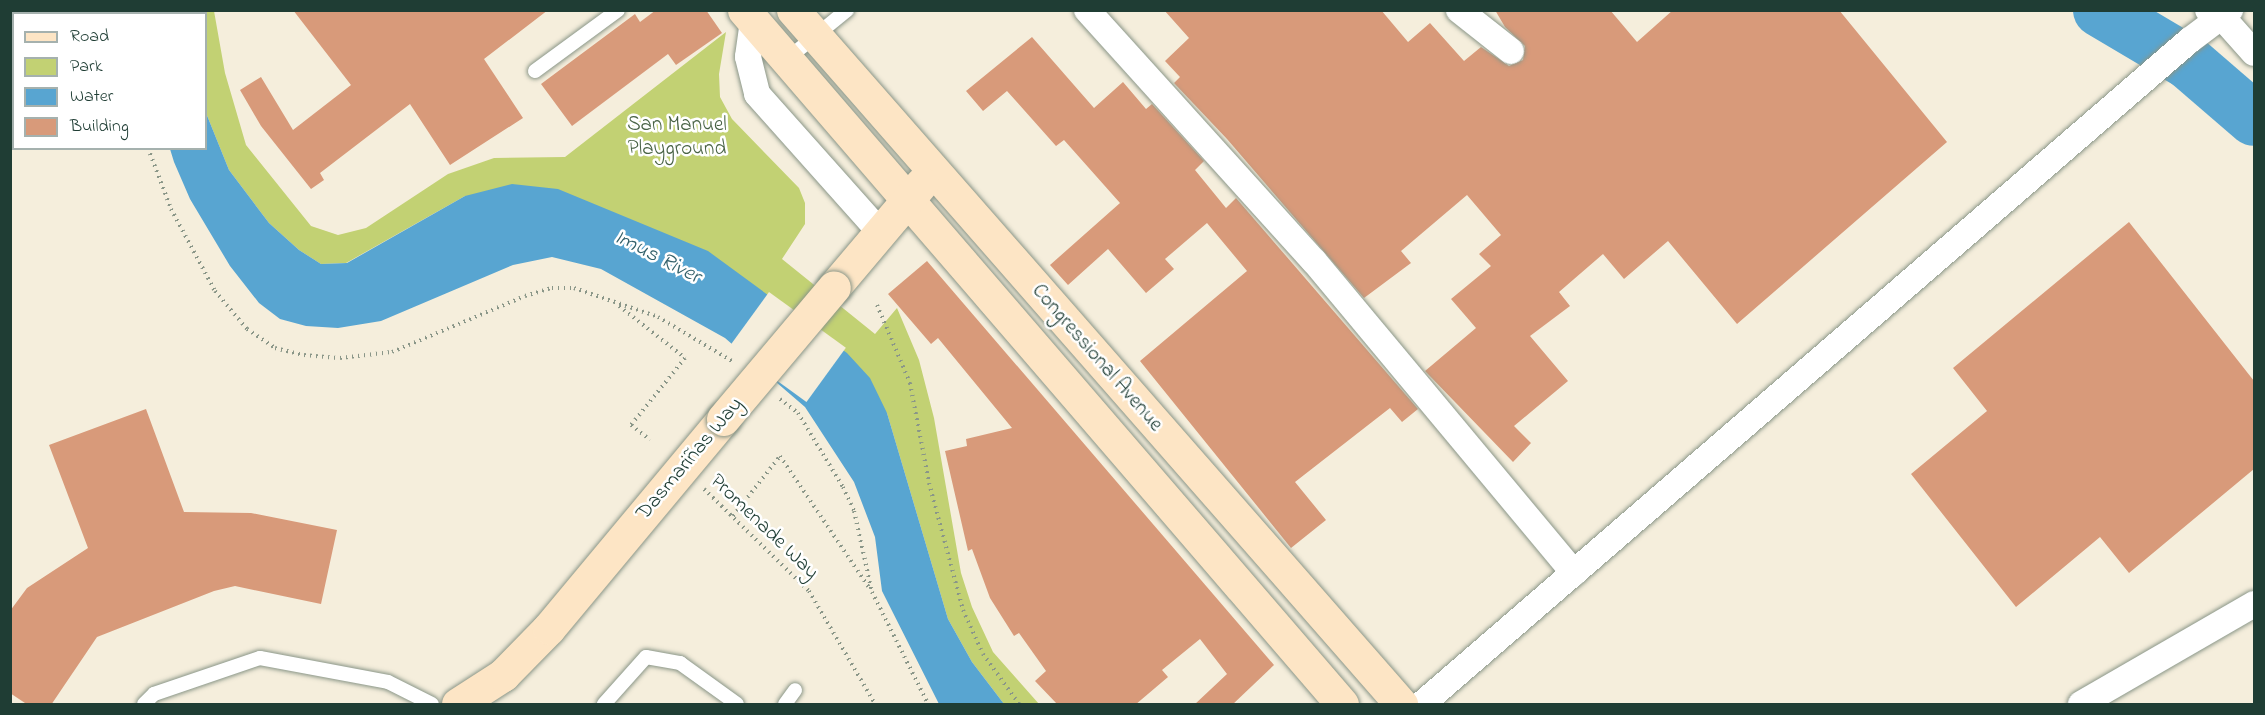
<!DOCTYPE html>
<meta charset="utf-8">
<style>
body{margin:0}
#map{position:relative;width:2265px;height:715px;overflow:hidden;background:#f5eedc;font-family:"Indie Flower",sans-serif}
div>[style]{position:absolute}
.green>*{inset:0;background:#c2d173}
.water>*{inset:0;background:#58a5d1}
.pier>*{inset:0;background:#f5eedc;transform-origin:0 0}
.river>*{height:54px;margin:-27px;padding:0 27px;transform-origin:27px;border-radius:27px;background:#58a5d1}
.building>*{inset:0;background:#d89a7a}
.path>*{height:4px;margin-top:-2px;transform-origin:0;background:repeating-linear-gradient(90deg,#8a9688 0 1.5px,transparent 0 6px)}
.roads{filter:drop-shadow(0 0 2px #8a9688) drop-shadow(0 0 2px #8a9688)}
.lane>*{height:14px;margin:-7px;padding:0 7px;transform-origin:7px;border-radius:7px;background:#fff}
.street>*{height:26px;margin:-13px;padding:0 13px;transform-origin:13px;border-radius:13px;background:#fff}
.secondary>*{height:33px;margin:-16.5px;padding:0 16.5px;transform-origin:16.5px;border-radius:16.5px;background:#fde5c5}
.bridges{filter:drop-shadow(0 0 2px #8a9688) drop-shadow(0 0 2px #8a9688)}
.secondary-bridge>*{height:33px;margin:-16.5px;padding:0 16.5px;transform-origin:16.5px;border-radius:16.5px;background:#fde5c5}
span{translate:-50% -50%;white-space:nowrap;text-align:center;line-height:1.15;-webkit-text-stroke:5px #fff;paint-order:stroke}
.park-label{font-size:21px;color:#486244}
.street-label{font-size:21px;color:#1f3d34}
.water-label{font-size:22px;color:#33616b;font-style:italic}
.frame{position:absolute;inset:0;border:12px solid #1f3d34;pointer-events:none}
.legend{position:absolute;left:12px;top:12px;width:195px;height:138px;box-sizing:border-box;background:#fff;border:2px solid #a5b1ae;margin:0;padding:8px 10px;list-style:none;font-size:18px;color:#1f3d34}
.legend li{display:flex;align-items:center;gap:12px;height:30px}
.legend b{width:30px;border:2px solid #a5b1ae}
</style>
<div id="map">
<div class="green">
<i style="clip-path:polygon(186px 11px,214px 11px,225px 73px,246px 145px,311px 226px,338px 235px,366px 228px,448px 174px,494px 158px,565px 157px,726px 32px,719px 74px,720px 97px,732px 119px,799px 188px,805px 203px,805px 224px,782px 259px,875px 334px,897px 308px,919px 360px,934px 418px,961px 573px,972px 607px,993px 652px,1039px 704px,1004px 704px,972px 662px,948px 619px,887px 413px,465px 196px,346px 263px,321px 264px,299px 250px,269px 223px,229px 170px,206px 113px,206px 14px)"></i>
</div>
<div class="water">
<i style="clip-path:polygon(206px 113px,229px 170px,269px 223px,299px 250px,321px 264px,347px 263px,465px 196px,512px 184px,558px 189px,708px 251px,847px 353px,870px 378px,887px 413px,948px 619px,972px 662px,1004px 704px,939px 704px,882px 591px,875px 537px,854px 482px,805px 407px,725px 338px,601px 269px,552px 257px,513px 265px,381px 321px,338px 328px,306px 326px,280px 319px,259px 303px,230px 266px,190px 199px,174px 162px,170px 149px,206px 148px)"></i>
</div>
<div class="pier">
<i style="left:769px;top:292px;width:95px;height:67px;rotate:36deg"></i>
</div>
<div class="river">
<i style="left:2100px;top:10px;width:102px;rotate:30.6deg"></i>
<i style="left:2188px;top:62px;width:87px;rotate:40.8deg"></i>
</div>
<div class="building">
<i style="clip-path:polygon(293px 10px,548px 10px,484px 59px,523px 118px,450px 165px,410px 104px,320px 173px,324px 180px,311px 189px,261px 126px,240px 90px,261px 77px,293px 130px,351px 85px)"></i>
<i style="clip-path:polygon(656px 10px,706px 10px,722px 33px,676px 65px,668px 54px,572px 126px,541px 84px,635px 14px,640px 22px)"></i>
<i style="clip-path:polygon(1164px 10px,1381px 10px,1408px 42px,1430px 23px,1464px 61px,1481px 47px,1509px 66px,1523px 60px,1525px 46px,1505px 27px,1495px 10px,1610px 10px,1637px 42px,1673px 10px,1839px 10px,1947px 142px,1737px 324px,1668px 241px,1624px 279px,1603px 254px,1559px 292px,1570px 306px,1530px 336px,1568px 381px,1514px 426px,1531px 443px,1513px 462px,1425px 371px,1476px 328px,1451px 299px,1491px 266px,1479px 254px,1501px 235px,1467px 195px,1401px 251px,1411px 263px,1364px 298px,1227px 139px,1174px 83px,1180px 77px,1165px 61px,1189px 38px)"></i>
<i style="clip-path:polygon(1032px 37px,1094px 108px,1123px 82px,1146px 109px,1152px 104px,1204px 161px,1195px 170px,1226px 208px,1236px 198px,1418px 409px,1402px 422px,1390px 408px,1295px 482px,1326px 520px,1291px 548px,1140px 361px,1247px 271px,1207px 223px,1165px 259px,1174px 269px,1146px 293px,1108px 249px,1068px 285px,1050px 265px,1120px 203px,1064px 140px,1056px 146px,1007px 91px,983px 111px,966px 91px)"></i>
<i style="clip-path:polygon(2129px 222px,2254px 381px,2254px 469px,2129px 573px,2100px 537px,2016px 607px,1911px 474px,1987px 411px,1953px 368px)"></i>
<i style="clip-path:polygon(927px 261px,1274px 665px,1232px 705px,1194px 705px,1227px 674px,1200px 639px,1162px 670px,1168px 677px,1135px 705px,1058px 705px,1035px 681px,1046px 671px,1019px 633px,1014px 636px,990px 598px,972px 549px,968px 551px,945px 451px,967px 446px,966px 439px,1012px 428px,938px 338px,931px 344px,888px 294px)"></i>
<i style="clip-path:polygon(146px 409px,184px 512px,251px 513px,337px 530px,321px 604px,235px 586px,214px 591px,97px 637px,51px 705px,28px 705px,10px 693px,10px 611px,27px 588px,88px 548px,49px 445px)"></i>
</div>
<div class="path">
<i style="left:88px;top:10px;width:4px;rotate:63deg"></i>
<i style="left:16px;top:14px;width:13px;rotate:-18deg"></i>
<i style="left:10px;top:15px;width:4px;rotate:-14deg"></i>
<i style="left:148px;top:148px;width:65px;rotate:69.3deg"></i>
<i style="left:171px;top:209px;width:93px;rotate:61.8deg"></i>
<i style="left:215px;top:291px;width:50px;rotate:49.9deg"></i>
<i style="left:247px;top:329px;width:34px;rotate:34deg"></i>
<i style="left:275px;top:348px;width:30px;rotate:14deg"></i>
<i style="left:304px;top:355px;width:36px;rotate:5deg"></i>
<i style="left:340px;top:358px;width:52px;rotate:-6.6deg"></i>
<i style="left:392px;top:352px;width:144px;rotate:-22.8deg"></i>
<i style="left:525px;top:296px;width:28px;rotate:-17deg"></i>
<i style="left:552px;top:288px;width:22px"></i>
<i style="left:574px;top:288px;width:89px;rotate:19deg"></i>
<i style="left:658px;top:317px;width:86px;rotate:30.7deg"></i>
<i style="left:877px;top:305px;width:85px;rotate:67.1deg"></i>
<i style="left:910px;top:383px;width:102px;rotate:79.2deg"></i>
<i style="left:929px;top:483px;width:131px;rotate:75deg"></i>
<i style="left:963px;top:610px;width:48px;rotate:65.6deg"></i>
<i style="left:983px;top:654px;width:62px;rotate:54.2deg"></i>
<i style="left:619px;top:306px;width:84px;rotate:38.2deg"></i>
<i style="left:685px;top:358px;width:86px;rotate:128.9deg"></i>
<i style="left:631px;top:425px;width:24px;rotate:38deg"></i>
<i style="left:780px;top:399px;width:23px;rotate:38deg"></i>
<i style="left:798px;top:413px;width:87px;rotate:58.7deg"></i>
<i style="left:843px;top:487px;width:26px;rotate:65deg"></i>
<i style="left:854px;top:511px;width:83px;rotate:77.5deg"></i>
<i style="left:872px;top:592px;width:125px;rotate:63.4deg"></i>
<i style="left:704px;top:489px;width:146px;rotate:44.2deg"></i>
<i style="left:809px;top:591px;width:131px;rotate:59.7deg"></i>
<i style="left:733px;top:516px;width:76px;rotate:-51.9deg"></i>
<i style="left:780px;top:456px;width:161px;rotate:55.9deg"></i>
</div>
<div class="roads">
<div class="lane">
<i style="left:786px;top:60px;width:79px;rotate:-39.3deg"></i>
<i style="left:535px;top:71px;width:103px;rotate:-36.3deg"></i>
<i style="left:144px;top:704px;width:14px;rotate:-45deg"></i>
<i style="left:154px;top:694px;width:112px;rotate:-18.8deg"></i>
<i style="left:260px;top:658px;width:130px;rotate:10.6deg"></i>
<i style="left:388px;top:682px;width:49px;rotate:26.6deg"></i>
<i style="left:604px;top:704px;width:63px;rotate:-48.2deg"></i>
<i style="left:646px;top:657px;width:35px;rotate:10deg"></i>
<i style="left:680px;top:663px;width:70px;rotate:35.7deg"></i>
<i style="left:785px;top:704px;width:17px;rotate:-54deg"></i>
</div>
<div class="street">
<i style="left:1087px;top:10px;width:338px;rotate:47.9deg"></i>
<i style="left:1314px;top:261px;width:406px;rotate:50.2deg"></i>
<i style="left:1459px;top:10px;width:66px;rotate:38.3deg"></i>
<i style="left:2208px;top:10px;width:16px;rotate:27deg"></i>
<i style="left:2222px;top:17px;width:48px;rotate:48.4deg"></i>
<i style="left:753px;top:21px;width:36px;rotate:98deg"></i>
<i style="left:748px;top:57px;width:38px;rotate:76deg"></i>
<i style="left:757px;top:94px;width:183px;rotate:48.3deg"></i>
<i style="left:1422px;top:704px;width:1015px;rotate:-40.85deg"></i>
<i style="left:2190px;top:40px;width:50px;rotate:-36.9deg"></i>
<i style="left:2081px;top:704px;width:200px;rotate:-30deg"></i>
</div>
<div class="secondary">
<i style="left:744px;top:10px;width:916px;rotate:49.25deg"></i>
<i style="left:793px;top:10px;width:923px;rotate:48.78deg"></i>
<i style="left:834px;top:287px;width:136px;rotate:-49.8deg"></i>
<i style="left:458px;top:704px;width:54px;rotate:-32.8deg"></i>
<i style="left:503px;top:675px;width:66px;rotate:-45.6deg"></i>
<i style="left:549px;top:628px;width:272px;rotate:-50.2deg"></i>
</div>
</div>
<div class="bridges">
<div class="secondary-bridge">
<i style="left:723px;top:419px;width:172px;rotate:-49.9deg"></i>
</div>
</div>
<div class="park-label">
<span style="left:677px;top:137px">San Manuel<br>Playground</span>
</div>
<div class="street-label">
<span style="left:1097px;top:358px;rotate:49deg">Congressional Avenue</span>
<span style="left:690px;top:459px;rotate:-50deg">Dasmariñas Way</span>
<span style="left:764px;top:527px;rotate:44deg">Promenade Way</span>
</div>
<div class="water-label">
<span style="left:657px;top:258px;rotate:27deg">Imus River</span>
</div>
<div class="frame"></div>
<ul class="legend">
<li><b style="height:8px;background:#fde5c5"></b>Road</li>
<li><b style="height:16px;background:#c2d173"></b>Park</li>
<li><b style="height:16px;background:#58a5d1"></b>Water</li>
<li><b style="height:16px;background:#d89a7a"></b>Building</li>
</ul>
</div>
